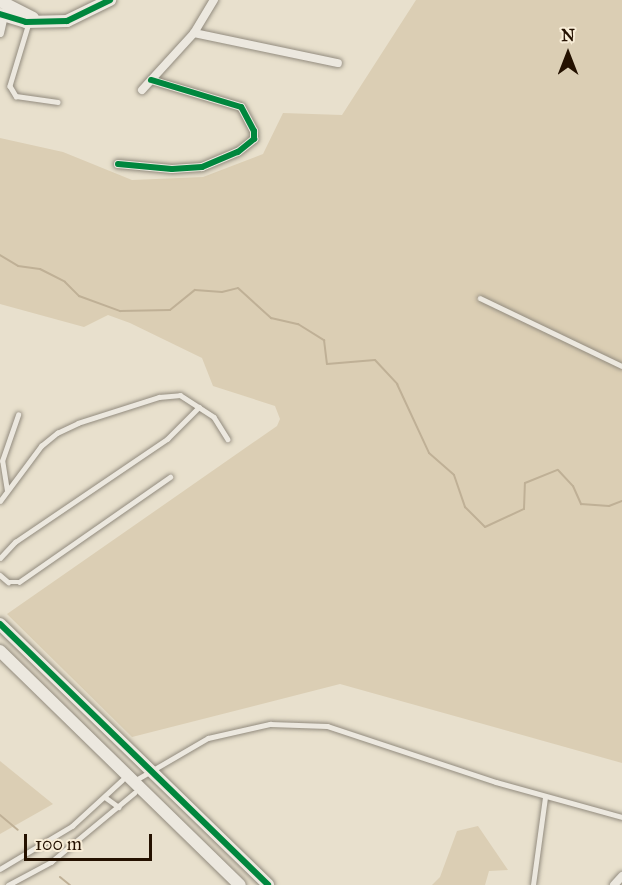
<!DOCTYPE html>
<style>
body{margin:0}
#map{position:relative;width:622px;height:885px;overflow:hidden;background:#e8e0cd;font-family:"IM FELL Great Primer",serif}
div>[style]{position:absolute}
.green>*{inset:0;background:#dbceb4}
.stream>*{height:2px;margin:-1px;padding:0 1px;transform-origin:1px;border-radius:1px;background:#bfb096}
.roads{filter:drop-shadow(0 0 2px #928b7e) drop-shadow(0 0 2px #928b7e)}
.lane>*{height:4.5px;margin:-2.25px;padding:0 2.25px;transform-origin:2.25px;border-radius:2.25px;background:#ece8df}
.street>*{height:8px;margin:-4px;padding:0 4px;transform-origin:4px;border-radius:4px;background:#ece8df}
.secondary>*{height:12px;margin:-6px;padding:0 6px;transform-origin:6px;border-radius:6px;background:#ece8df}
.cycleway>*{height:6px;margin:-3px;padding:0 3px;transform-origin:3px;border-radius:3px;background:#00873e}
span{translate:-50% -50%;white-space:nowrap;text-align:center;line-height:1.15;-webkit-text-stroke:4.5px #f8edd7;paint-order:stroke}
.north{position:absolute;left:538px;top:24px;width:60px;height:60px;-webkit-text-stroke:4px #f8edd7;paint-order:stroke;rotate:0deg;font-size:16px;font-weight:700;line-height:24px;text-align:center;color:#241100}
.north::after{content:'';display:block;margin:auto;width:21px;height:27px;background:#241100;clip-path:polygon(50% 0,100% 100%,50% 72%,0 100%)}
.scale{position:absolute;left:24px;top:834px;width:128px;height:27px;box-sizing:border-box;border:3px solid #241100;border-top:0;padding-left:8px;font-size:18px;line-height:21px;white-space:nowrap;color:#241100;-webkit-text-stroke:4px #f8edd7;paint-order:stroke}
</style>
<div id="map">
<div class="green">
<i style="clip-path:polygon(416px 0,622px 0,622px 763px,340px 684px,132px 737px,7px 614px,277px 426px,280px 419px,275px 406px,213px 386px,202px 358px,130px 323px,108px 315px,84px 327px,0 304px,0 138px,63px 152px,132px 180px,203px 177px,263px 154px,283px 113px,342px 115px)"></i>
<i style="clip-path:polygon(0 761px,53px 804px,0 834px)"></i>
<i style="clip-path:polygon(478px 826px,508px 870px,489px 871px,485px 885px,432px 885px,440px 877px,457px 831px)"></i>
</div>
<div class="stream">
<i style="left:0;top:255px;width:21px;rotate:31deg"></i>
<i style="left:18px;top:266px;width:22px;rotate:8deg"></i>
<i style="left:40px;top:269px;width:28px;rotate:27deg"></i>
<i style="left:65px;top:282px;width:20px;rotate:45deg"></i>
<i style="left:79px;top:296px;width:44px;rotate:20.1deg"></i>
<i style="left:120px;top:311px;width:50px;rotate:-1.1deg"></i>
<i style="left:170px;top:310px;width:32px;rotate:-39deg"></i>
<i style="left:195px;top:290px;width:27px;rotate:4deg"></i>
<i style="left:222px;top:292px;width:16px;rotate:-14deg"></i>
<i style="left:238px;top:288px;width:45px;rotate:42.3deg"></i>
<i style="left:271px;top:318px;width:28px;rotate:13deg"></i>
<i style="left:298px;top:324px;width:31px;rotate:32deg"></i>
<i style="left:324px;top:340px;width:24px;rotate:83deg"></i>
<i style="left:327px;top:364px;width:48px;rotate:-4.8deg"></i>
<i style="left:375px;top:360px;width:33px;rotate:47deg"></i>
<i style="left:397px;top:384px;width:76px;rotate:65.1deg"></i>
<i style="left:429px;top:453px;width:33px;rotate:41deg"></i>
<i style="left:454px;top:475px;width:34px;rotate:71deg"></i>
<i style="left:465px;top:507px;width:28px;rotate:45deg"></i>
<i style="left:485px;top:527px;width:43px;rotate:-24.8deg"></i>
<i style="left:524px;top:509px;width:26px;rotate:-88deg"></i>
<i style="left:525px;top:483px;width:35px;rotate:-22deg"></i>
<i style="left:558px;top:470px;width:22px;rotate:47deg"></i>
<i style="left:573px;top:486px;width:20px;rotate:66deg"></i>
<i style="left:581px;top:504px;width:28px;rotate:4deg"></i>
<i style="left:609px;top:506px;width:14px;rotate:-21deg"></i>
<i style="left:0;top:815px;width:23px;rotate:40deg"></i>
<i style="left:60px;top:877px;width:13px;rotate:39deg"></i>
</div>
<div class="roads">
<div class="lane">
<i style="left:29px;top:23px;width:66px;rotate:106.8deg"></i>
<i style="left:10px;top:86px;width:12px;rotate:59deg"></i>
<i style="left:16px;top:96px;width:42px;rotate:8.1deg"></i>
<i style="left:480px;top:298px;width:157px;rotate:25.6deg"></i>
<i style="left:7px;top:491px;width:30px;rotate:-99deg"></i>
<i style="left:2px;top:461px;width:49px;rotate:-70.8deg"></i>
<i style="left:0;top:501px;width:69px;rotate:-53.3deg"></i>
<i style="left:41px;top:446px;width:21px;rotate:-39deg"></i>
<i style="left:57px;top:433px;width:23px;rotate:-25deg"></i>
<i style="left:78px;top:423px;width:85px;rotate:-17.8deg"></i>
<i style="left:159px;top:397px;width:21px;rotate:-5deg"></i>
<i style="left:180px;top:395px;width:40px;rotate:32.9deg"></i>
<i style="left:214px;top:417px;width:26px;rotate:58deg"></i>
<i style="left:0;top:558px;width:22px;rotate:-47deg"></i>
<i style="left:15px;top:542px;width:184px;rotate:-34.1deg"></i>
<i style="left:167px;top:439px;width:45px;rotate:-45deg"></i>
<i style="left:0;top:575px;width:11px;rotate:41deg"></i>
<i style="left:8px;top:582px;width:11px"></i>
<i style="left:19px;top:582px;width:184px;rotate:-34.8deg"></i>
<i style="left:136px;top:780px;width:83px;rotate:-30.3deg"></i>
<i style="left:208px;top:738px;width:64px;rotate:-12.7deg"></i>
<i style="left:270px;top:724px;width:57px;rotate:2deg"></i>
<i style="left:327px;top:726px;width:178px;rotate:18.3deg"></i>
<i style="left:496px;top:782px;width:131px;rotate:15.5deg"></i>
<i style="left:105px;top:797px;width:17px;rotate:36deg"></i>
<i style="left:0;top:869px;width:84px;rotate:-30.8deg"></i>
<i style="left:72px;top:826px;width:68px;rotate:-42.6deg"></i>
<i style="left:8px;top:885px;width:49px;rotate:-28.1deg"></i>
<i style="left:51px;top:862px;width:108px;rotate:-39.7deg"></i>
<i style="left:533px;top:885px;width:89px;rotate:-82.2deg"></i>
</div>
<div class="street">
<i style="left:0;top:33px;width:17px;rotate:-77deg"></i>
<i style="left:194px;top:33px;width:147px;rotate:11.8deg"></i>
<i style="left:142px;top:90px;width:77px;rotate:-47.6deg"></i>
<i style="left:194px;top:33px;width:39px;rotate:-59deg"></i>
<i style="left:118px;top:164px;width:54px;rotate:5.3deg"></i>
<i style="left:172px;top:169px;width:30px;rotate:-4deg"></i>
<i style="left:202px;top:167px;width:39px;rotate:-23deg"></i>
<i style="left:238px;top:152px;width:21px;rotate:-39deg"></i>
<i style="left:254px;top:139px;width:8px;rotate:-90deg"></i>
<i style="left:254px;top:131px;width:27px;rotate:-118deg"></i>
<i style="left:241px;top:107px;width:94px;rotate:-163.3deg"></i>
<i style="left:614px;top:885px;width:12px;rotate:-48deg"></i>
</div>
<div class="secondary">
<i style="left:0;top:1px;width:37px;rotate:27deg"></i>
<i style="left:0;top:14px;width:27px;rotate:17deg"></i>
<i style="left:26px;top:22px;width:41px;rotate:-1.4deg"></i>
<i style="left:67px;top:21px;width:48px;rotate:-26deg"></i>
<i style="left:0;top:624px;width:374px;rotate:44.2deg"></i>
<i style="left:0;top:651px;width:335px;rotate:44.3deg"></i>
</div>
</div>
<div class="cycleway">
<i style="left:0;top:14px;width:27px;rotate:17deg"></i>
<i style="left:26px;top:22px;width:41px;rotate:-1.4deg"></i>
<i style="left:67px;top:21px;width:48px;rotate:-26deg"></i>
<i style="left:118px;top:164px;width:54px;rotate:5.3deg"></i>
<i style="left:172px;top:169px;width:30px;rotate:-4deg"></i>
<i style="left:202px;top:167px;width:39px;rotate:-23deg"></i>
<i style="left:238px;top:152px;width:21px;rotate:-39deg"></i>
<i style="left:254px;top:139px;width:8px;rotate:-90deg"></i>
<i style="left:254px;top:131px;width:27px;rotate:-118deg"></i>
<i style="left:241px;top:107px;width:94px;rotate:-163.3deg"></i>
<i style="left:0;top:624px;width:374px;rotate:44.2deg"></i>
</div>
<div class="north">N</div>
<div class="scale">100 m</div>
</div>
